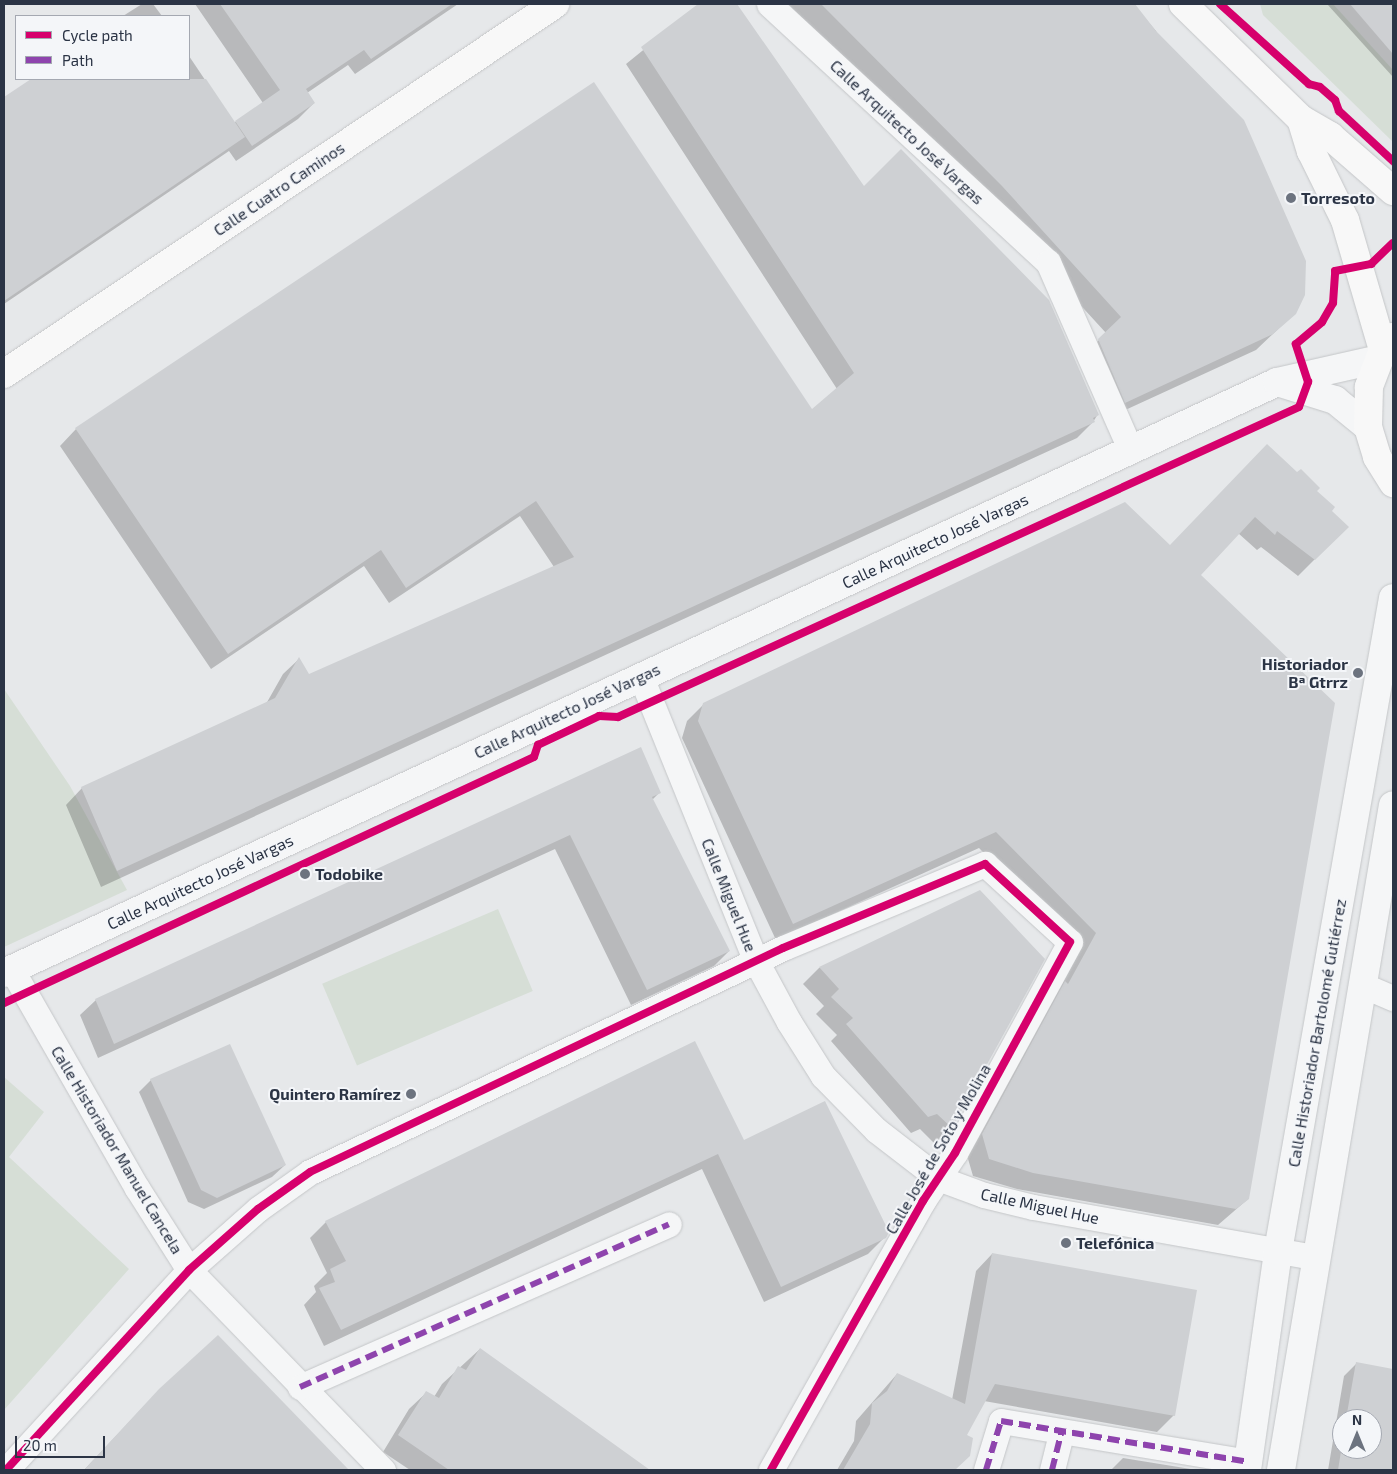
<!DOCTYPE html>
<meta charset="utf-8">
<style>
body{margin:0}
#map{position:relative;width:1397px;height:1474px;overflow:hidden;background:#e6e8ea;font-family:"Exo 2",sans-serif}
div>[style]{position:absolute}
.green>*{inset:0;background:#d6ded6;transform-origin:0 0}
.shadow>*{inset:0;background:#0003}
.building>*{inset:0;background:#ced0d3}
.roads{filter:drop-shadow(0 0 1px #c4c6c8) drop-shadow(0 0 1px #c4c6c8)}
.minor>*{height:25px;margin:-12.5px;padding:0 12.5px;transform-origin:12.5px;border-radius:12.5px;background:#f5f6f7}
.tertiary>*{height:28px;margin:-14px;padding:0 14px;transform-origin:14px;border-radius:14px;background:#f5f6f7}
.primary>*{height:28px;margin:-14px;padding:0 14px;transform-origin:14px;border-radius:14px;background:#f8f8f8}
.quiet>*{height:6px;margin-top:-3px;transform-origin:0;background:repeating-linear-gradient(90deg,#8e44ad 0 12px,transparent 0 18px)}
.cycleway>*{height:8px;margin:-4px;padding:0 4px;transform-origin:4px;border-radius:4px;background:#d6006c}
.dots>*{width:14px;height:14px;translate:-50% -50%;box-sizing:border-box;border:2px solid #f4f6f9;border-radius:50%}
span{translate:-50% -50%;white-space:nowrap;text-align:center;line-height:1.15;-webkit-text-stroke:4px #f4f6f9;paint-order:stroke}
.street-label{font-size:16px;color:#2b3445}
.poi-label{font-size:16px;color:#2b3445;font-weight:700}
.left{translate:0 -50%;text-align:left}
.right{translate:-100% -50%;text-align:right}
.frame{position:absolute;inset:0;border:5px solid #2b3445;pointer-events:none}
.legend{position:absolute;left:15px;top:15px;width:175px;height:65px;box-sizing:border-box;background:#f4f6f9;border:1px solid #a4a8b1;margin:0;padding:6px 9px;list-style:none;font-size:15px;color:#2b3445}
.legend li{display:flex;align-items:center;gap:10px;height:25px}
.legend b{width:25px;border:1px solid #a4a8b1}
.north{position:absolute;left:1332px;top:1409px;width:50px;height:50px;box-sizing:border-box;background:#f4f6f9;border:1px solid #a4a8b1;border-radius:50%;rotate:0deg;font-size:14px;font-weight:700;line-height:20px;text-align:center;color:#2b3445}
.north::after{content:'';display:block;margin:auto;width:18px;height:22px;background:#6c737f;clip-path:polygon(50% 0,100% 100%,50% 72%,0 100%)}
.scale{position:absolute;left:15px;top:1436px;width:90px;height:22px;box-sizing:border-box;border:2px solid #2b3445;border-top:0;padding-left:6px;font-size:15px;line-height:18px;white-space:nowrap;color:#2b3445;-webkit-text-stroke:4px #f4f6f9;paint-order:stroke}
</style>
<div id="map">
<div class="green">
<i style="clip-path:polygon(1260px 4px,1333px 4px,1393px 70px,1393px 142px,1263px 15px)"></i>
<i style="clip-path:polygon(4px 689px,70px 786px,127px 890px,4px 947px)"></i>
<i style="left:498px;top:909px;width:89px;height:191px;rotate:67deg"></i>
<i style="clip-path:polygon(4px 1077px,44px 1112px,9px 1157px,129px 1269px,4px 1410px)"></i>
</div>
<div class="shadow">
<i style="clip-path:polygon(142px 4px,153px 4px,162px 16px,123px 16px)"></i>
<i style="clip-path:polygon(195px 4px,458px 4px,355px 74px,348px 65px,307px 93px,314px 103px,298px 119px,236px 161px,229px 151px,4px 304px,4px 99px,33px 79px,189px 79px,189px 56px,234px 123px,263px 103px)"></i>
<i style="clip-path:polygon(700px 4px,735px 4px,864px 188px,1098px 414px,1093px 422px,1077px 438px,101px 887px,66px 805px,82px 788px,266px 704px,283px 674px,299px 659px,308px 676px,554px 567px,520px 516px,389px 603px,364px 566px,211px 669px,60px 446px,76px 429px,594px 84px,811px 411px,837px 389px,626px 64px)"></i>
<i style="clip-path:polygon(788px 4px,1133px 4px,1156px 31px,1295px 313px,1256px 350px,1110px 417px,1083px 356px,1106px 333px,986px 202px)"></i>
<i style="clip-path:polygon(1327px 4px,1393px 4px,1393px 77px,1383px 66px)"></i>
<i style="clip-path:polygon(1315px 491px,1330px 511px,1347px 527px,1298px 576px,1261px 547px,1257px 550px,1238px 533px,1200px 575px,1248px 1199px,1218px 1225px,1017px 1189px,973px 1176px,966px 1152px,1049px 999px,1060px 988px,1080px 950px,979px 848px,776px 940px,682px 738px,687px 721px,704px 704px,1170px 546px)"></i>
<i style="clip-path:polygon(659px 793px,652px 800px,729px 951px,714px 966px,631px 1005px,555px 849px,98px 1058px,80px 1015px,96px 1000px)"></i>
<i style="clip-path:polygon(980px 891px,1043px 959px,951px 1128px,935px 1144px,920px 1129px,911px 1133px,831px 1041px,837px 1035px,816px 1014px,824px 1006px,803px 984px,819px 968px)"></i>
<i style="clip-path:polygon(151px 1080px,285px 1165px,272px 1177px,204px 1209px,188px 1202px,139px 1092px)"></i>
<i style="clip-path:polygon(743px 1142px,885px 1237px,868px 1254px,764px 1302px,702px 1169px,324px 1346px,304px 1305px,316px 1292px,314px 1286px,327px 1273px,310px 1238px,326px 1222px)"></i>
<i style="clip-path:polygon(992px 1254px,1174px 1415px,1157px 1432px,984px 1401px,965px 1435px,969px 1455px,954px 1470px,837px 1470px,854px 1441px,856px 1421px,897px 1374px,952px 1400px,976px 1271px)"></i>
<i style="clip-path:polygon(218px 1337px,348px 1470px,84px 1470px,147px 1403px)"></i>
<i style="clip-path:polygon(480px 1349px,648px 1470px,410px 1470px,383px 1452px,409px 1409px,426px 1393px,434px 1397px,442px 1384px)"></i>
<i style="clip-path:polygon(evenodd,1356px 1364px,1393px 1370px,1393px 1470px,1328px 1470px,1344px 1376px,1356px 1364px,1342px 1419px,1372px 1419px,1372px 1449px,1342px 1449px,1342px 1419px)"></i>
<i style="clip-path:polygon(1123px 1458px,1197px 1470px,1111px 1470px)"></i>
</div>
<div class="building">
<i style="clip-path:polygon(220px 4px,452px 4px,371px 59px,364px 50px,306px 89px,315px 103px,252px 146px,235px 121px,280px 90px)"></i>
<i style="clip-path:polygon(698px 4px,737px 4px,864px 186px,901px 149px,1049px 300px,1099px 415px,1093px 418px,1095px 422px,117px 871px,81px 787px,275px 698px,299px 657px,309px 674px,574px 557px,536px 501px,406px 588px,381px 550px,228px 654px,75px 428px,594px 82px,812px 409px,854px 373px,641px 47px)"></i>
<i style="clip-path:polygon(821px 4px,1135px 4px,1156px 31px,1244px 120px,1306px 261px,1305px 295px,1296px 314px,1273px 334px,1125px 403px,1098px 339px,1121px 317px,1002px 186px)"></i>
<i style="clip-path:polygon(1350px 4px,1393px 4px,1393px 54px)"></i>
<i style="clip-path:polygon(31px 79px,206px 79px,245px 137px,4px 301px,4px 97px)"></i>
<i style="clip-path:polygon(1267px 444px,1297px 472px,1301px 469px,1320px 488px,1317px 491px,1335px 507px,1332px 511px,1349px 527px,1315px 560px,1277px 531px,1275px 535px,1255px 517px,1201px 575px,1335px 703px,1249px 1199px,1236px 1209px,1033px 1173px,989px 1159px,982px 1134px,1065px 981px,1068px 984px,1096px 933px,996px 832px,793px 924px,698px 721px,703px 703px,1125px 502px,1170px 545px)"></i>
<i style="clip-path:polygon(641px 747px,661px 793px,652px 797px,730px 951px,647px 990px,570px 835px,114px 1044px,95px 999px)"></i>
<i style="clip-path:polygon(980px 890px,1045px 959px,952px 1128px,937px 1114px,928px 1117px,846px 1024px,853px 1018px,831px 997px,839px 989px,819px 967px)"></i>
<i style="clip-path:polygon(695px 1041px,744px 1140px,825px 1101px,889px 1232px,886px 1238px,781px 1287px,718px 1154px,341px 1330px,319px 1288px,335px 1282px,330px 1269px,346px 1261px,325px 1221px)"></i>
<i style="clip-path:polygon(230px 1044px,286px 1165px,217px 1198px,201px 1190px,150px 1079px)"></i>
<i style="clip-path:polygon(992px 1253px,1197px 1290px,1175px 1416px,995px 1384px,967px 1435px,973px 1438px,970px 1456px,955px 1470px,843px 1470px,870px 1424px,872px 1403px,887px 1391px,897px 1373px,965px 1404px)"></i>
<i style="clip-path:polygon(218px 1335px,349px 1470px,84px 1470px,159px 1389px)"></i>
<i style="clip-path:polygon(480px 1348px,650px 1470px,449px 1470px,398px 1435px,426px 1391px,439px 1398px,458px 1366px,466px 1370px)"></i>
<i style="clip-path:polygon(1356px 1362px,1393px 1369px,1393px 1470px,1338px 1470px,1342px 1445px,1342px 1449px,1372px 1449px,1372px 1419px,1346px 1419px)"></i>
</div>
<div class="roads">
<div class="minor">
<i style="left:769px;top:4px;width:380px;rotate:42.8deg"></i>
<i style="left:1048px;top:262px;width:206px;rotate:66.3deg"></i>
<i style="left:641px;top:677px;width:306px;rotate:68deg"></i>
<i style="left:756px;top:961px;width:69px;rotate:61.6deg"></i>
<i style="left:789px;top:1022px;width:64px;rotate:57.8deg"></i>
<i style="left:823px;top:1076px;width:76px;rotate:45.5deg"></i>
<i style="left:876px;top:1130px;width:78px;rotate:37.7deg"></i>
<i style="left:938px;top:1178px;width:49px;rotate:20.3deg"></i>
<i style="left:984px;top:1195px;width:50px;rotate:13.8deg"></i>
<i style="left:1033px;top:1207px;width:286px;rotate:10.1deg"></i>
<i style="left:12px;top:970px;width:251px;rotate:60.2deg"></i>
<i style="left:137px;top:1188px;width:97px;rotate:57.6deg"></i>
<i style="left:189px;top:1270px;width:279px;rotate:45.9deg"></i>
<i style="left:1362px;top:985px;width:34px;rotate:23deg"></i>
<i style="left:300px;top:1387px;width:403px;rotate:-23.8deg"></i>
<i style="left:6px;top:1470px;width:271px;rotate:-47.5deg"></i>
<i style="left:189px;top:1270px;width:92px;rotate:-41.5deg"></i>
<i style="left:258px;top:1209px;width:64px;rotate:-35.4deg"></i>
<i style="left:310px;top:1172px;width:523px;rotate:-25.34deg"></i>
<i style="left:783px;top:948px;width:219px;rotate:-22.6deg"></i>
<i style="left:985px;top:864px;width:115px;rotate:42.5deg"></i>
<i style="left:1070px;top:942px;width:240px;rotate:118.6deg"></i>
<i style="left:955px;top:1153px;width:58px;rotate:123.7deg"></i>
<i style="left:923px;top:1201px;width:309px;rotate:119.5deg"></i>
<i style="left:986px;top:1470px;width:51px;rotate:-73deg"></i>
<i style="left:1001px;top:1421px;width:250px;rotate:9.4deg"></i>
<i style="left:1052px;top:1470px;width:38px;rotate:-76deg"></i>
</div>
<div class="tertiary">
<i style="left:1277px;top:382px;width:61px;rotate:17.2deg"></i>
<i style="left:1335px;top:400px;width:43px;rotate:39.3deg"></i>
<i style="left:4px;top:973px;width:1403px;rotate:-24.9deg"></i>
<i style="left:1277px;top:382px;width:105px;rotate:-12.7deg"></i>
<i style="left:1247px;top:1470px;width:221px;rotate:-81.9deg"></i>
<i style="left:1278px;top:1251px;width:663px;rotate:-80.01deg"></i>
<i style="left:1281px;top:1470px;width:674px;rotate:-80.44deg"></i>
</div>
<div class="primary">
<i style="left:1183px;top:4px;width:165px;rotate:44.3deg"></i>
<i style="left:1301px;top:119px;width:34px;rotate:30deg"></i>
<i style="left:1330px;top:136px;width:84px;rotate:41.1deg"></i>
<i style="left:1301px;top:119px;width:34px;rotate:73deg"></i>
<i style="left:1311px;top:151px;width:77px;rotate:63.8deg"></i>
<i style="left:1345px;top:220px;width:135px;rotate:73.7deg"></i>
<i style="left:1393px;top:337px;width:16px;rotate:128deg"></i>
<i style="left:1383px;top:350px;width:40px;rotate:111deg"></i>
<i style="left:1369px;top:387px;width:40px;rotate:91.4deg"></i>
<i style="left:1368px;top:427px;width:31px;rotate:73deg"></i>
<i style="left:1377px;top:457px;width:31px;rotate:58deg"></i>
<i style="left:4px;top:374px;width:664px;rotate:-33.88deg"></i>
</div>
</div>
<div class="quiet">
<i style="left:300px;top:1387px;width:403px;rotate:-23.8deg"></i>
<i style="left:986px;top:1470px;width:51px;rotate:-73deg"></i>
<i style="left:1001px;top:1421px;width:250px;rotate:9.4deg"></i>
<i style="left:1052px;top:1470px;width:38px;rotate:-76deg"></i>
</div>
<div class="cycleway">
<i style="left:1220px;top:4px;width:120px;rotate:42deg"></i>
<i style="left:1309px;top:84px;width:11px;rotate:15deg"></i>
<i style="left:1320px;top:87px;width:20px;rotate:41deg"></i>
<i style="left:1335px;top:100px;width:12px;rotate:70deg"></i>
<i style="left:1339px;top:111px;width:74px;rotate:42.8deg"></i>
<i style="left:4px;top:1003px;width:584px;rotate:-24.9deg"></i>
<i style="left:534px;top:757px;width:13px;rotate:-72deg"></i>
<i style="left:538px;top:745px;width:68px;rotate:-25.4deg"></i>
<i style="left:599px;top:716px;width:19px;rotate:3deg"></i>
<i style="left:618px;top:717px;width:748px;rotate:-24.48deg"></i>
<i style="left:1299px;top:407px;width:27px;rotate:-70deg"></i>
<i style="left:1308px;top:382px;width:40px;rotate:-108deg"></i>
<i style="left:1296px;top:344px;width:34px;rotate:-40deg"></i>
<i style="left:1322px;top:322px;width:22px;rotate:-60deg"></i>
<i style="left:1333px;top:303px;width:32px;rotate:-86deg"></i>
<i style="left:1335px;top:271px;width:37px;rotate:-11deg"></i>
<i style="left:1371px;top:264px;width:30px;rotate:-44deg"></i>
<i style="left:6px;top:1470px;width:271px;rotate:-47.5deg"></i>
<i style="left:189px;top:1270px;width:92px;rotate:-41.5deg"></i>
<i style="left:258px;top:1209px;width:64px;rotate:-35.4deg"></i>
<i style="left:310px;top:1172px;width:523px;rotate:-25.34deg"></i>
<i style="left:783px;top:948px;width:219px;rotate:-22.6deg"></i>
<i style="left:985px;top:864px;width:115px;rotate:42.5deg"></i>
<i style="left:1070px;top:942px;width:240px;rotate:118.6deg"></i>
<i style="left:955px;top:1153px;width:58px;rotate:123.7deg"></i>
<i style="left:923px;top:1201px;width:309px;rotate:119.5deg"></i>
</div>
<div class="dots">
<i style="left:1291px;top:198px;background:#6c737f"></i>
<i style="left:1358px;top:673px;background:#6c737f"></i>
<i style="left:305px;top:874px;background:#6c737f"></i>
<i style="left:411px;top:1094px;background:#6c737f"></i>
<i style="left:1066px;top:1243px;background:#6c737f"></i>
</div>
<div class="street-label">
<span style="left:907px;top:132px;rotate:43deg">Calle Arquitecto José Vargas</span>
<span style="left:279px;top:189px;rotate:-34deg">Calle Cuatro Caminos</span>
<span style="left:935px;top:541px;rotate:-25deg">Calle Arquitecto José Vargas</span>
<span style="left:567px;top:711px;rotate:-25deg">Calle Arquitecto José Vargas</span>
<span style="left:200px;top:882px;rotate:-25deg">Calle Arquitecto José Vargas</span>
<span style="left:729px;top:895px;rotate:68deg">Calle Miguel Hue</span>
<span style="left:1317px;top:1033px;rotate:-80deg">Calle Historiador Bartolomé Gutiérrez</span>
<span style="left:938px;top:1149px;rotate:-60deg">Calle José de Soto y Molina</span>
<span style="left:117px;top:1150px;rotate:59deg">Calle Historiador Manuel Cancela</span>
<span style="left:1040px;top:1206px;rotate:12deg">Calle Miguel Hue</span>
</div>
<div class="poi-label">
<span class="left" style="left:1301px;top:198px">Torresoto</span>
<span class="right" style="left:1348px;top:673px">Historiador<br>Bª Gtrrz</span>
<span class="left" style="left:315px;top:874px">Todobike</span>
<span class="right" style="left:401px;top:1094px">Quintero Ramírez</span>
<span class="left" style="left:1076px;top:1243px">Telefónica</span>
</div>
<div class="frame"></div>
<ul class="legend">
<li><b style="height:6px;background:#d6006c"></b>Cycle path</li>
<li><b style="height:6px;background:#8e44ad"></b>Path</li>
</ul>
<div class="north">N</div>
<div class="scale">20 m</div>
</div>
